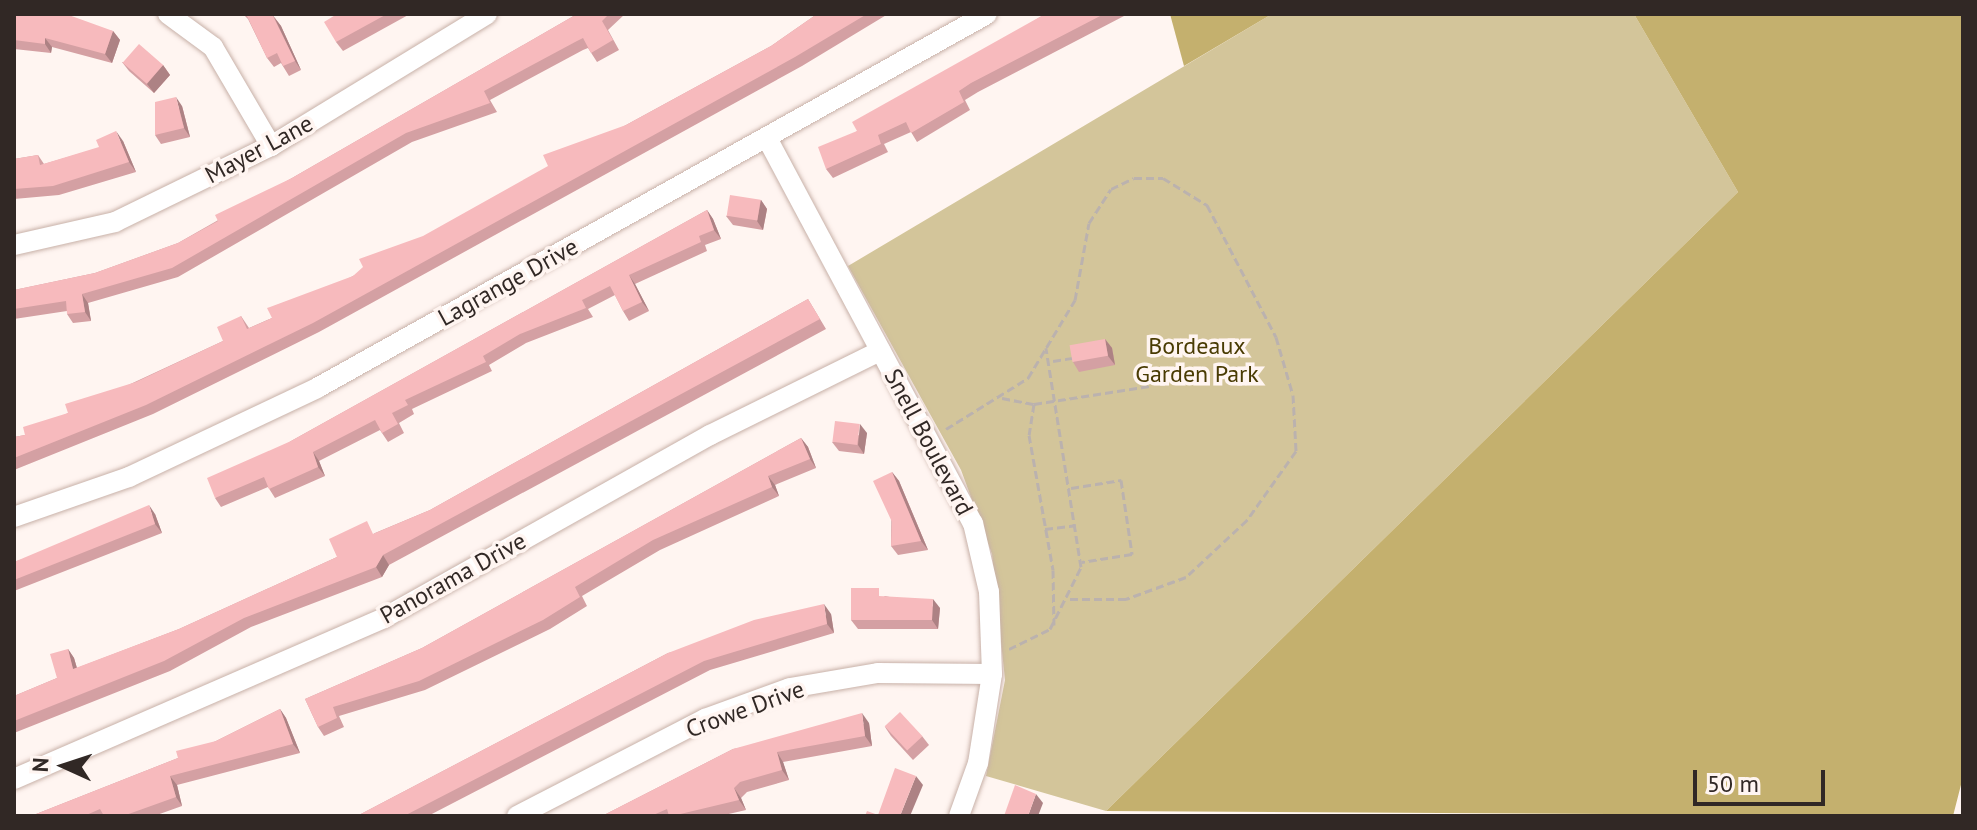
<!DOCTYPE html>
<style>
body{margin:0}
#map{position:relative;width:1977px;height:830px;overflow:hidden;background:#fff5f1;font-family:"PT Sans",sans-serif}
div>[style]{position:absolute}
.green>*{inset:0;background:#d3c59a}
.forest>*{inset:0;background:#c4b06e}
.path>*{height:3px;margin-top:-1.5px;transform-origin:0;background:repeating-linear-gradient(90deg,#bbb2ae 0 8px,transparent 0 12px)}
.roads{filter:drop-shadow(0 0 2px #c8b1a8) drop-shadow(0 0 2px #c8b1a8)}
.minor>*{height:20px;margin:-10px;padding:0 10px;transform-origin:10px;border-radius:10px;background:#fff}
.wall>*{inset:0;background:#d4a0a3}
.shaded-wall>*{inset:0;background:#ad8284}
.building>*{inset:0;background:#f7babd;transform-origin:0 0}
span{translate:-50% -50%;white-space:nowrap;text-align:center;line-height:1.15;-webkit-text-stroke:7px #fff5f1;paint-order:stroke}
.street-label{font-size:24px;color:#312825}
.park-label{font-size:24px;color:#493b03}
.frame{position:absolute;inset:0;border:16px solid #312825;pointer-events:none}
.north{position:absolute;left:24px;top:726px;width:80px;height:80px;-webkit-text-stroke:6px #fff5f1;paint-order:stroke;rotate:273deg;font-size:22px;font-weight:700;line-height:32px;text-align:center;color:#312825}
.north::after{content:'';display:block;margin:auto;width:28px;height:36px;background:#312825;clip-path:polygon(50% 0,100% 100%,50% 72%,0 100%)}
.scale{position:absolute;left:1693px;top:770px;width:132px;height:36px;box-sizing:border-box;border:4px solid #312825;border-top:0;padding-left:10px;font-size:24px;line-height:28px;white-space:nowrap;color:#312825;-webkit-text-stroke:6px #fff5f1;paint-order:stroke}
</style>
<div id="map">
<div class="green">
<i style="clip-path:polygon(1272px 14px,1634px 14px,1738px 192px,1106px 811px,986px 776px,1005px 680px,992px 554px,961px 470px,848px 266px)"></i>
</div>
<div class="forest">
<i style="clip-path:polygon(1170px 14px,1272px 14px,1184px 66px)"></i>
<i style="clip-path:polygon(1634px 14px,1963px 14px,1963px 777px,1953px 816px,1106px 811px,1738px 192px)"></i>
</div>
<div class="path">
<i style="left:1053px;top:361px;width:20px;rotate:-9deg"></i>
<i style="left:1002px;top:398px;width:33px;rotate:11deg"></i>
<i style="left:1034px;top:404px;width:117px;rotate:-8.8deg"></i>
<i style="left:1034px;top:404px;width:31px;rotate:99deg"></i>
<i style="left:1029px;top:435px;width:137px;rotate:79.9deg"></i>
<i style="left:1053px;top:570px;width:55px;rotate:89deg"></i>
<i style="left:946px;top:429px;width:97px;rotate:-31.9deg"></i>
<i style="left:1028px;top:378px;width:91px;rotate:-58.9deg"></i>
<i style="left:1075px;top:300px;width:78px;rotate:-79.7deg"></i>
<i style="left:1089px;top:223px;width:40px;rotate:-57.1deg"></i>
<i style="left:1111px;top:189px;width:25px;rotate:-26deg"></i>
<i style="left:1134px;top:178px;width:29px"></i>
<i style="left:1163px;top:178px;width:52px;rotate:31.5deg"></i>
<i style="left:1207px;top:205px;width:149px;rotate:62.4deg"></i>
<i style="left:1276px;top:337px;width:60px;rotate:73.7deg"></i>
<i style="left:1293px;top:395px;width:56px;rotate:86.9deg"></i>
<i style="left:1296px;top:451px;width:85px;rotate:125.4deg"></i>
<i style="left:1247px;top:520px;width:83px;rotate:136.9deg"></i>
<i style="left:1186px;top:577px;width:64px;rotate:159.9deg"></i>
<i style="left:1126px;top:599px;width:57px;rotate:180deg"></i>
<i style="left:1071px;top:488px;width:51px;rotate:-9.1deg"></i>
<i style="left:1121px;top:480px;width:75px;rotate:81.5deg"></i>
<i style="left:1132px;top:554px;width:51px;rotate:170.9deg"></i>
<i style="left:1045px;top:529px;width:31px;rotate:-7deg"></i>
<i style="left:1009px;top:649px;width:46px;rotate:-26deg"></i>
<i style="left:1050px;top:629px;width:69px;rotate:-63.4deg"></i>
<i style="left:1081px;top:567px;width:222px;rotate:-99.1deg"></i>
</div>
<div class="roads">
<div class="minor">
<i style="left:168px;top:14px;width:56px;rotate:36.3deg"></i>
<i style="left:213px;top:47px;width:115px;rotate:59.6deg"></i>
<i style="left:767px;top:138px;width:437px;rotate:61.9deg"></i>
<i style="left:973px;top:523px;width:71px;rotate:76.9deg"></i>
<i style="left:989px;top:592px;width:82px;rotate:87.9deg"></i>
<i style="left:992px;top:674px;width:90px;rotate:98.9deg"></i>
<i style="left:978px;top:763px;width:56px;rotate:109.7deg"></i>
<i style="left:14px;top:245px;width:104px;rotate:-12.8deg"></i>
<i style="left:115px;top:222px;width:174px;rotate:-26deg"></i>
<i style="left:271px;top:146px;width:253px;rotate:-31.4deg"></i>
<i style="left:14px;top:517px;width:122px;rotate:-19.2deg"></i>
<i style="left:129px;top:477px;width:208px;rotate:-25.3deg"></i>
<i style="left:317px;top:388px;width:767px;rotate:-29.17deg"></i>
<i style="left:14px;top:779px;width:404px;rotate:-23.5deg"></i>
<i style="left:384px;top:618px;width:374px;rotate:-29.3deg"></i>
<i style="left:710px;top:435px;width:190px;rotate:-26.3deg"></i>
<i style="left:517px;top:816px;width:212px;rotate:-27.3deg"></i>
<i style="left:705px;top:719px;width:90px;rotate:-20deg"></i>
<i style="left:790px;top:688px;width:89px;rotate:-9.7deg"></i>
<i style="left:878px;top:673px;width:114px;rotate:0.5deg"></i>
</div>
</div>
<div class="wall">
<i style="clip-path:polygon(14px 14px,113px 31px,120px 40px,112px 63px,52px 47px,51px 53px,14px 49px)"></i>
<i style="clip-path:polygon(243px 14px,272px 14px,281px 26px,301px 70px,289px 76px,281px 63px,274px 67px,267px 58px,248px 19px)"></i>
<i style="clip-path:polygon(337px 14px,410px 14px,343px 51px,336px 42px)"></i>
<i style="clip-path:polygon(577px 14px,625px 14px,608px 30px,619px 50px,597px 62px,588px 48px,583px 50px,490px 100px,497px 112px,412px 142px,178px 277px,88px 303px,91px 321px,73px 323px,67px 314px,67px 311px,14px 319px,14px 290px,95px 273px,178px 243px,292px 178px)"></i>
<i style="clip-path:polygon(817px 14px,888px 14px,802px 66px,319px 332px,153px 414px,14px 470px,14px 437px,25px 435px,68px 413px,223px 341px,241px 316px,249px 328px,272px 318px,353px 276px,626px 125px,771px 46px)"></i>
<i style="clip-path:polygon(1045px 14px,1123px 14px,1124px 16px,978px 92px,965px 100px,970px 110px,917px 142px,911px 132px,884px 144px,888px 152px,833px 178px,826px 169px,857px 131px)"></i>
<i style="clip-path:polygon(122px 62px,163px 65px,170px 75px,154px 93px,129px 71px)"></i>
<i style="clip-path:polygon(182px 106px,190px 137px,161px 144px,155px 135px)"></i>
<i style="clip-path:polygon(123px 141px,136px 172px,59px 195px,14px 199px,14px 159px,38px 155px,44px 164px)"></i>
<i style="clip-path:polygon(761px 200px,767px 209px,763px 230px,733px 225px,726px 216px)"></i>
<i style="clip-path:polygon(707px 210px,713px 219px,721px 239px,705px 245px,707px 251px,635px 284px,649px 311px,629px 321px,623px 311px,615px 295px,588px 309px,593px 317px,526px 343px,489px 365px,492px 371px,412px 409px,414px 414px,399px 423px,404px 433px,388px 442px,380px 430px,319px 461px,325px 476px,275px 498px,268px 487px,221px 507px,215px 498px,291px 441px)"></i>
<i style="clip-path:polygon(808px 299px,826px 329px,389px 565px,382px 577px,251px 627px,170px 671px,14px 733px,14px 696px,57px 678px,68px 649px,74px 658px,77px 668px,179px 629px,337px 557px,375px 533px,430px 510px)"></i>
<i style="clip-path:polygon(1105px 339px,1112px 348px,1115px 365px,1079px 372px,1073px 362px)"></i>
<i style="clip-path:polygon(867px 433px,864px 454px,839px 451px,832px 442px)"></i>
<i style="clip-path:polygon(801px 438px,808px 447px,816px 468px,775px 485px,779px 496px,660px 550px,582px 596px,587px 606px,550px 629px,425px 690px,339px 716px,344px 727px,324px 736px,318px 727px,305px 699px,422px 648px)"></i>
<i style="clip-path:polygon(892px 472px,899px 481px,928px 550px,898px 555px,891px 546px)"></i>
<i style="clip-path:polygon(155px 514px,162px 533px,14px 591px,14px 562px)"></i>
<i style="clip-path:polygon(885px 596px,940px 608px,938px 629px,858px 629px,851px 620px)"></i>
<i style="clip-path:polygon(831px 614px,834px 633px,710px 670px,428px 816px,357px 816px,668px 653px)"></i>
<i style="clip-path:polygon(280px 709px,286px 718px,300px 753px,177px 785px,182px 806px,154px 816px,31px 816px,178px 758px,216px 741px)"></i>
<i style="clip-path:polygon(869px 723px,872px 746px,783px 762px,789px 780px,747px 792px,741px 798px,746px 810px,720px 816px,602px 816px,733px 749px)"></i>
<i style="clip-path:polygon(885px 727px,922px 736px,929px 745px,913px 760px,891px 736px)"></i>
</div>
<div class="shaded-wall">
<i style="clip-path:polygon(274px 17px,281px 26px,301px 70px,295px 61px)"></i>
<i style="clip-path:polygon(113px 31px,120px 40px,112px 63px,105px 54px)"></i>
<i style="clip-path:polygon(45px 38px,52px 47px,51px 53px,45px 44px)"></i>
<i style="clip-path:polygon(163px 65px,170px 75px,154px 93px,147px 84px)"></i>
<i style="clip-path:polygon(176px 97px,182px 106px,190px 137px,184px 128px)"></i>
<i style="clip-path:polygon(116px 131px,123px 141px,136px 172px,129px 162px)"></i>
<i style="clip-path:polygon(761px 200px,767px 209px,763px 230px,757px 221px)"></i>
<i style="clip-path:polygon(707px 210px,713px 219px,721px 239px,714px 230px)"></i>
<i style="clip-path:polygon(629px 275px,635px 284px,649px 311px,642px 302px)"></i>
<i style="clip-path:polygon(82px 294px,88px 303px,91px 321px,85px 312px)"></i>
<i style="clip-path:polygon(1105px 339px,1112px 348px,1115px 365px,1108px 356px)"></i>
<i style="clip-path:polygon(860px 424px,867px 433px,864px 454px,858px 445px)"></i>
<i style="clip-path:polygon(801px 438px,808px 447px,816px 468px,810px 459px)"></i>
<i style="clip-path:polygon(313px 452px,319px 461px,325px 476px,318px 467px)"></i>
<i style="clip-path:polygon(892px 472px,899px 481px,928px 550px,921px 541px)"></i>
<i style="clip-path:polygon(768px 476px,775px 485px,779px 496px,772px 487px)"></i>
<i style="clip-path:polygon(149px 505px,155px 514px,162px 533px,155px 524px)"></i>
<i style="clip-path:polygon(383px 555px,389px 565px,382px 577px,376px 567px)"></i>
<i style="clip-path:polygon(933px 599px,940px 608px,938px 629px,932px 620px)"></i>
<i style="clip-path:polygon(824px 604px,831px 614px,834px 633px,827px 624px)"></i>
<i style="clip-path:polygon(68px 649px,74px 658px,80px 679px,73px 669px)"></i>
<i style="clip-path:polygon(280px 709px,286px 718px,300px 753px,293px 744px)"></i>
<i style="clip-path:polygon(862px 713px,869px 723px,872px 746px,865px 736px)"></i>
<i style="clip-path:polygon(777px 752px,783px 762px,789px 780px,782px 770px)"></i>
<i style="clip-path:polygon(170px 776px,177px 785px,182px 806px,176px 797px)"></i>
<i style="clip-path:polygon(916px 776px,923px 785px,910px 816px,900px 816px)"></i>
<i style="clip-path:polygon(734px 788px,741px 798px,746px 810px,739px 800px)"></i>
<i style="clip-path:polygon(1036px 794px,1043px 803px,1038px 816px,1028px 816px)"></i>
</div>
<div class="building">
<i style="clip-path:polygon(14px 14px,66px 14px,113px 31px,105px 54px,45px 38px,45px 44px,14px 40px)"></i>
<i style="clip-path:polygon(246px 14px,272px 14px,295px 61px,283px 66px,277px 53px,267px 58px)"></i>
<i style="clip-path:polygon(337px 14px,387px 14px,336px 42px,324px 22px)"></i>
<i style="clip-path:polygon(577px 14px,609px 14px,602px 21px,613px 40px,591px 53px,583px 38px,577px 41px,484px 91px,490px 103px,406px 133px,172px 268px,82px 294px,85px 312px,67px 314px,66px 301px,14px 309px,14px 290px,95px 273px,178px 243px,218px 221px,215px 215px,292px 178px)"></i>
<i style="clip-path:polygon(817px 14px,867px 14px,795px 57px,313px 323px,146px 405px,14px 458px,14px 437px,25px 435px,23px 427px,68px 413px,65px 404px,136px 382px,223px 341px,217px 327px,241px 316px,247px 329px,272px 318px,267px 308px,353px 276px,363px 267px,359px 259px,423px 236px,548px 166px,543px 155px,626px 125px,771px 46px)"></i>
<i style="clip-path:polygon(1045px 14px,1104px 14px,971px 83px,959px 91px,964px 102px,911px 133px,906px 122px,878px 135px,881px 144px,826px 169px,818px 147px,857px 131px,852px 122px)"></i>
<i style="left:139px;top:44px;width:32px;height:25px;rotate:41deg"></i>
<i style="clip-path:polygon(176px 97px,184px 128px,155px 135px,155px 102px)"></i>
<i style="clip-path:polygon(116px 131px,129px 162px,53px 186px,14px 189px,14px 159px,38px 155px,40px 165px,99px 147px,96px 140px)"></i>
<i style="left:730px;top:195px;width:31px;height:21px;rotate:9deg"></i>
<i style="clip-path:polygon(707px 210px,714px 230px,699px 236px,701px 242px,629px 275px,642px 302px,623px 311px,610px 286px,582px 300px,586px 308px,520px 334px,483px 356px,486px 362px,405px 400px,408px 405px,392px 413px,398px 424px,382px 433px,375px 420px,313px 452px,318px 467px,269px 489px,264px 477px,215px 498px,207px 478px,291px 441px)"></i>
<i style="clip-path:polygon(808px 299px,820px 319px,383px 555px,376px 567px,244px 618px,164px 661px,14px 721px,14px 696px,57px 678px,50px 654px,68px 649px,73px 669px,179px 629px,337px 557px,329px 539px,367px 521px,373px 534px,430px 510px)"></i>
<i style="left:1105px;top:339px;width:17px;height:36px;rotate:80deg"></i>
<i style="left:835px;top:421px;width:25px;height:21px;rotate:7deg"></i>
<i style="clip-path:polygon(801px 438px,810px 459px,768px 476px,772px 487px,653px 540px,575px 587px,580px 597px,543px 620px,419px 681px,333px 707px,337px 718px,318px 727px,305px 699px,422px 648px)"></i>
<i style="clip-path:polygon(892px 472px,921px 541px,891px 546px,892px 522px,873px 481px)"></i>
<i style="clip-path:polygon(149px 505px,155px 524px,14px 580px,14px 562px)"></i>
<i style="clip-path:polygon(851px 588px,879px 588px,879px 596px,933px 599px,932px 620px,851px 620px)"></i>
<i style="clip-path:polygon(824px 604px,827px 624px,704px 661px,404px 816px,357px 816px,668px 653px,754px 620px)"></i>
<i style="clip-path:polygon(280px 709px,293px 744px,170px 776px,176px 797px,123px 816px,104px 816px,100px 809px,84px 816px,31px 816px,178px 758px,176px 751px,216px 741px)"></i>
<i style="left:900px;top:712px;width:33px;height:21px;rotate:47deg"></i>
<i style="clip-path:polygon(862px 713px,865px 736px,777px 752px,782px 770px,740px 782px,734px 788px,739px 800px,672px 816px,669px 816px,667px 809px,651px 816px,602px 816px,733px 749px)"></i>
<i style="clip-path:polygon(895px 768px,916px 776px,900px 816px,865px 816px,867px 811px,878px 815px)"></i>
<i style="clip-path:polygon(1015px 785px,1036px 794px,1028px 816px,1004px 816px)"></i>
</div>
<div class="street-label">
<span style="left:259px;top:149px;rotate:-28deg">Mayer Lane</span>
<span style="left:508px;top:282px;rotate:-29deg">Lagrange Drive</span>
<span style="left:929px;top:442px;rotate:62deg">Snell Boulevard</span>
<span style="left:453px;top:578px;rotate:-29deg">Panorama Drive</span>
<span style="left:745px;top:709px;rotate:-20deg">Crowe Drive</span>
</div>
<div class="park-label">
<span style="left:1197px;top:360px">Bordeaux<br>Garden Park</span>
</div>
<div class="frame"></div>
<div class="north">N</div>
<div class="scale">50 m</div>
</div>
